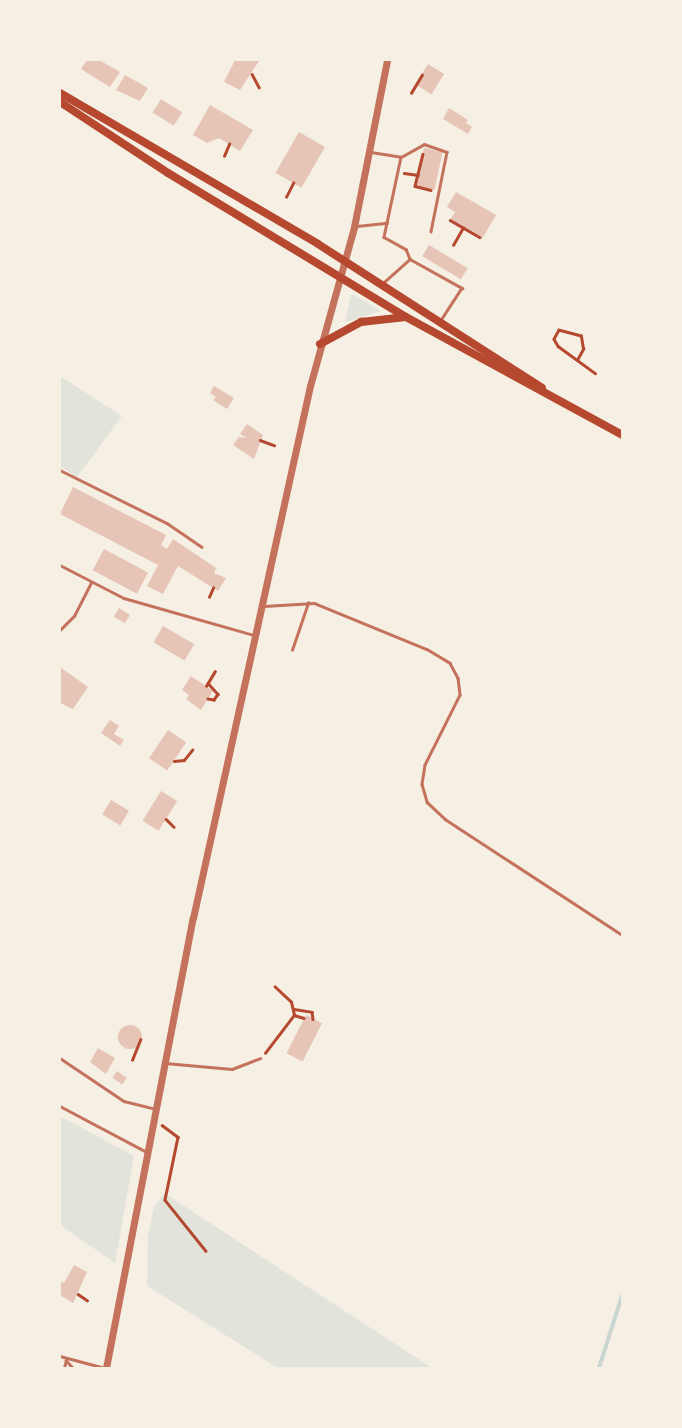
<!DOCTYPE html>
<style>
body{margin:0}
#map{position:relative;width:682px;height:1428px;overflow:hidden;background:#f6efe4;font-family:"Public Sans",sans-serif}
div>[style]{position:absolute}
.green>*{inset:0;background:#e2e4dc}
.stream>*{height:3.5px;margin:-1.75px;padding:0 1.75px;transform-origin:1.75px;border-radius:1.75px;background:#c9d6d2}
.building>*{inset:0;background:#e6c5b7;transform-origin:0 0}
.round{border-radius:50%}
.path>*{height:2.5px;margin:-1.25px;padding:0 1.25px;transform-origin:1.25px;border-radius:1.25px;background:#b5482f}
.service>*{height:2.5px;margin:-1.25px;padding:0 1.25px;transform-origin:1.25px;border-radius:1.25px;background:#c5725c}
.tertiary>*{height:7px;margin:-3.5px;padding:0 3.5px;transform-origin:3.5px;border-radius:3.5px;background:#c5725c}
.secondary>*{height:8px;margin:-4px;padding:0 4px;transform-origin:4px;border-radius:4px;background:#b5482f}
span{translate:-50% -50%;white-space:nowrap;text-align:center;line-height:1.15;-webkit-text-stroke:6px #f6efe4;paint-order:stroke}
.frame{position:absolute;inset:0;border:61px solid #f6efe4;pointer-events:none}
</style>
<div id="map">
<div class="green">
<i style="clip-path:polygon(351px 295px,354px 295px,381px 311px,345px 322px)"></i>
<i style="clip-path:polygon(60px 376px,122px 416px,77px 477px,60px 466px)"></i>
<i style="clip-path:polygon(60px 1116px,134px 1156px,115px 1263px,60px 1225px)"></i>
<i style="clip-path:polygon(164px 1193px,432px 1368px,278px 1368px,147px 1286px,148px 1235px,154px 1207px)"></i>
</div>
<div class="stream">
<i style="left:599px;top:1368px;width:76px;rotate:-72.3deg"></i>
</div>
<div class="building">
<i style="clip-path:polygon(87px 60px,99px 60px,120px 72px,110px 87px,81px 69px)"></i>
<i style="clip-path:polygon(235px 60px,259px 61px,240px 90px,224px 82px)"></i>
<i style="left:428px;top:64px;width:19px;height:24px;rotate:32deg"></i>
<i style="clip-path:polygon(125px 75px,148px 88px,140px 101px,116px 90px)"></i>
<i style="left:161px;top:99px;width:25px;height:16px;rotate:32deg"></i>
<i style="clip-path:polygon(210px 105px,253px 130px,240px 151px,219px 138px,207px 143px,193px 135px)"></i>
<i style="clip-path:polygon(449px 108px,468px 120px,466px 123px,472px 127px,468px 134px,443px 119px)"></i>
<i style="left:299px;top:132px;width:30px;height:47px;rotate:30deg"></i>
<i style="left:424px;top:148px;width:19px;height:39px;rotate:12deg"></i>
<i style="clip-path:polygon(456px 192px,496px 215px,482px 239px,450px 220px,455px 212px,447px 207px)"></i>
<i style="left:429px;top:245px;width:45px;height:13px;rotate:31deg"></i>
<i style="clip-path:polygon(214px 386px,234px 398px,227px 409px,213px 400px,216px 397px,210px 393px)"></i>
<i style="clip-path:polygon(247px 424px,263px 435px,254px 459px,233px 445px,239px 437px,247px 438px,240px 434px)"></i>
<i style="clip-path:polygon(73px 487px,166px 535px,161px 545px,167px 549px,173px 539px,216px 568px,214px 573px,226px 578px,218px 591px,178px 566px,163px 594px,147px 586px,158px 565px,60px 514px)"></i>
<i style="left:104px;top:549px;width:50px;height:24px;rotate:28deg"></i>
<i style="left:119px;top:608px;width:13px;height:10px;rotate:32deg"></i>
<i style="left:163px;top:626px;width:36px;height:19px;rotate:30deg"></i>
<i style="clip-path:polygon(60px 667px,88px 687px,73px 709px,60px 703px)"></i>
<i style="clip-path:polygon(191px 676px,213px 691px,201px 710px,186px 699px,189px 695px,182px 690px)"></i>
<i style="clip-path:polygon(110px 720px,119px 726px,114px 734px,124px 740px,120px 746px,101px 733px)"></i>
<i style="left:168px;top:730px;width:22px;height:34px;rotate:34deg"></i>
<i style="left:161px;top:791px;width:19px;height:35px;rotate:32deg"></i>
<i style="left:111px;top:800px;width:21px;height:17px;rotate:31deg"></i>
<i style="left:306px;top:1015px;width:18px;height:43px;rotate:27deg"></i>
<i class="round" style="left:118px;top:1025px;width:24px;height:24px"></i>
<i style="clip-path:polygon(98px 1048px,115px 1058px,106px 1074px,90px 1062px)"></i>
<i style="left:117px;top:1071px;width:12px;height:8px;rotate:35deg"></i>
<i style="clip-path:polygon(74px 1265px,87px 1272px,73px 1303px,60px 1295px,60px 1281px,64px 1283px)"></i>
</div>
<div class="path">
<i style="left:252px;top:74px;width:15px;rotate:62deg"></i>
<i style="left:411px;top:93px;width:21px;rotate:-59deg"></i>
<i style="left:423px;top:154px;width:33px;rotate:104deg"></i>
<i style="left:415px;top:186px;width:16px;rotate:14deg"></i>
<i style="left:224px;top:156px;width:13px;rotate:-67deg"></i>
<i style="left:404px;top:173px;width:14px;rotate:8deg"></i>
<i style="left:286px;top:197px;width:16px;rotate:-63deg"></i>
<i style="left:450px;top:220px;width:34px;rotate:30deg"></i>
<i style="left:453px;top:245px;width:20px;rotate:-60deg"></i>
<i style="left:577px;top:360px;width:13px;rotate:-61deg"></i>
<i style="left:583px;top:349px;width:13px;rotate:-99deg"></i>
<i style="left:581px;top:336px;width:23px;rotate:-165deg"></i>
<i style="left:559px;top:330px;width:10px;rotate:119deg"></i>
<i style="left:554px;top:339px;width:8px;rotate:60deg"></i>
<i style="left:558px;top:346px;width:46px;rotate:36.1deg"></i>
<i style="left:260px;top:440px;width:15px;rotate:20deg"></i>
<i style="left:209px;top:597px;width:10px;rotate:-66deg"></i>
<i style="left:208px;top:683px;width:15px;rotate:48deg"></i>
<i style="left:218px;top:694px;width:7px;rotate:124deg"></i>
<i style="left:214px;top:700px;width:6px;rotate:-171deg"></i>
<i style="left:206px;top:686px;width:17px;rotate:-59deg"></i>
<i style="left:174px;top:761px;width:10px;rotate:-6deg"></i>
<i style="left:184px;top:760px;width:13px;rotate:-51deg"></i>
<i style="left:166px;top:819px;width:11px;rotate:45deg"></i>
<i style="left:294px;top:1009px;width:18px;rotate:9deg"></i>
<i style="left:312px;top:1012px;width:7px;rotate:82deg"></i>
<i style="left:294px;top:1015px;width:10px;rotate:17deg"></i>
<i style="left:265px;top:1053px;width:48px;rotate:-52.7deg"></i>
<i style="left:294px;top:1015px;width:13px;rotate:-103deg"></i>
<i style="left:291px;top:1002px;width:22px;rotate:-137deg"></i>
<i style="left:132px;top:1060px;width:22px;rotate:-68deg"></i>
<i style="left:162px;top:1125px;width:20px;rotate:37deg"></i>
<i style="left:178px;top:1137px;width:64px;rotate:101.7deg"></i>
<i style="left:165px;top:1200px;width:65px;rotate:51.2deg"></i>
<i style="left:78px;top:1294px;width:11px;rotate:34deg"></i>
</div>
<div class="service">
<i style="left:371px;top:152px;width:30px;rotate:9deg"></i>
<i style="left:401px;top:157px;width:82px;rotate:102deg"></i>
<i style="left:384px;top:237px;width:25px;rotate:29deg"></i>
<i style="left:406px;top:249px;width:11px;rotate:68deg"></i>
<i style="left:401px;top:157px;width:26px;rotate:-29deg"></i>
<i style="left:424px;top:144px;width:24px;rotate:19deg"></i>
<i style="left:447px;top:152px;width:81px;rotate:101.4deg"></i>
<i style="left:357px;top:226px;width:30px;rotate:-6deg"></i>
<i style="left:383px;top:283px;width:36px;rotate:-42deg"></i>
<i style="left:410px;top:259px;width:60px;rotate:29.1deg"></i>
<i style="left:462px;top:288px;width:38px;rotate:123deg"></i>
<i style="left:60px;top:470px;width:119px;rotate:26.4deg"></i>
<i style="left:167px;top:523px;width:42px;rotate:34.4deg"></i>
<i style="left:60px;top:565px;width:72px;rotate:27.3deg"></i>
<i style="left:124px;top:598px;width:135px;rotate:15.9deg"></i>
<i style="left:264px;top:606px;width:50px;rotate:-3.4deg"></i>
<i style="left:314px;top:603px;width:122px;rotate:22.2deg"></i>
<i style="left:427px;top:649px;width:27px;rotate:31deg"></i>
<i style="left:450px;top:663px;width:17px;rotate:62deg"></i>
<i style="left:458px;top:678px;width:17px;rotate:83deg"></i>
<i style="left:460px;top:695px;width:78px;rotate:116.6deg"></i>
<i style="left:425px;top:765px;width:19px;rotate:99deg"></i>
<i style="left:422px;top:784px;width:19px;rotate:74deg"></i>
<i style="left:427px;top:802px;width:25px;rotate:43deg"></i>
<i style="left:445px;top:819px;width:212px;rotate:33.2deg"></i>
<i style="left:60px;top:630px;width:20px;rotate:-45deg"></i>
<i style="left:74px;top:616px;width:37px;rotate:-63deg"></i>
<i style="left:292px;top:650px;width:50px;rotate:-71.2deg"></i>
<i style="left:60px;top:1058px;width:77px;rotate:33.9deg"></i>
<i style="left:124px;top:1101px;width:32px;rotate:14deg"></i>
<i style="left:165px;top:1063px;width:67px;rotate:5.1deg"></i>
<i style="left:232px;top:1069px;width:30px;rotate:-21deg"></i>
<i style="left:60px;top:1106px;width:98px;rotate:27.9deg"></i>
<i style="left:60px;top:1356px;width:47px;rotate:14.9deg"></i>
<i style="left:66px;top:1360px;width:11px;rotate:49deg"></i>
<i style="left:64px;top:1368px;width:8px;rotate:-76deg"></i>
</div>
<div class="tertiary">
<i style="left:106px;top:1368px;width:458px;rotate:-79.1deg"></i>
<i style="left:193px;top:918px;width:545px;rotate:-77.6deg"></i>
<i style="left:310px;top:386px;width:165px;rotate:-74.5deg"></i>
<i style="left:354px;top:227px;width:170px;rotate:-78.8deg"></i>
</div>
<div class="secondary">
<i style="left:60px;top:93px;width:299px;rotate:30.3deg"></i>
<i style="left:318px;top:244px;width:266px;rotate:32.7deg"></i>
<i style="left:60px;top:102px;width:129px;rotate:33.3deg"></i>
<i style="left:168px;top:173px;width:278px;rotate:31.2deg"></i>
<i style="left:406px;top:317px;width:246px;rotate:28.6deg"></i>
<i style="left:320px;top:344px;width:47px;rotate:-28.2deg"></i>
<i style="left:361px;top:322px;width:45px;rotate:-6.3deg"></i>
</div>
<div class="frame"></div>
</div>
